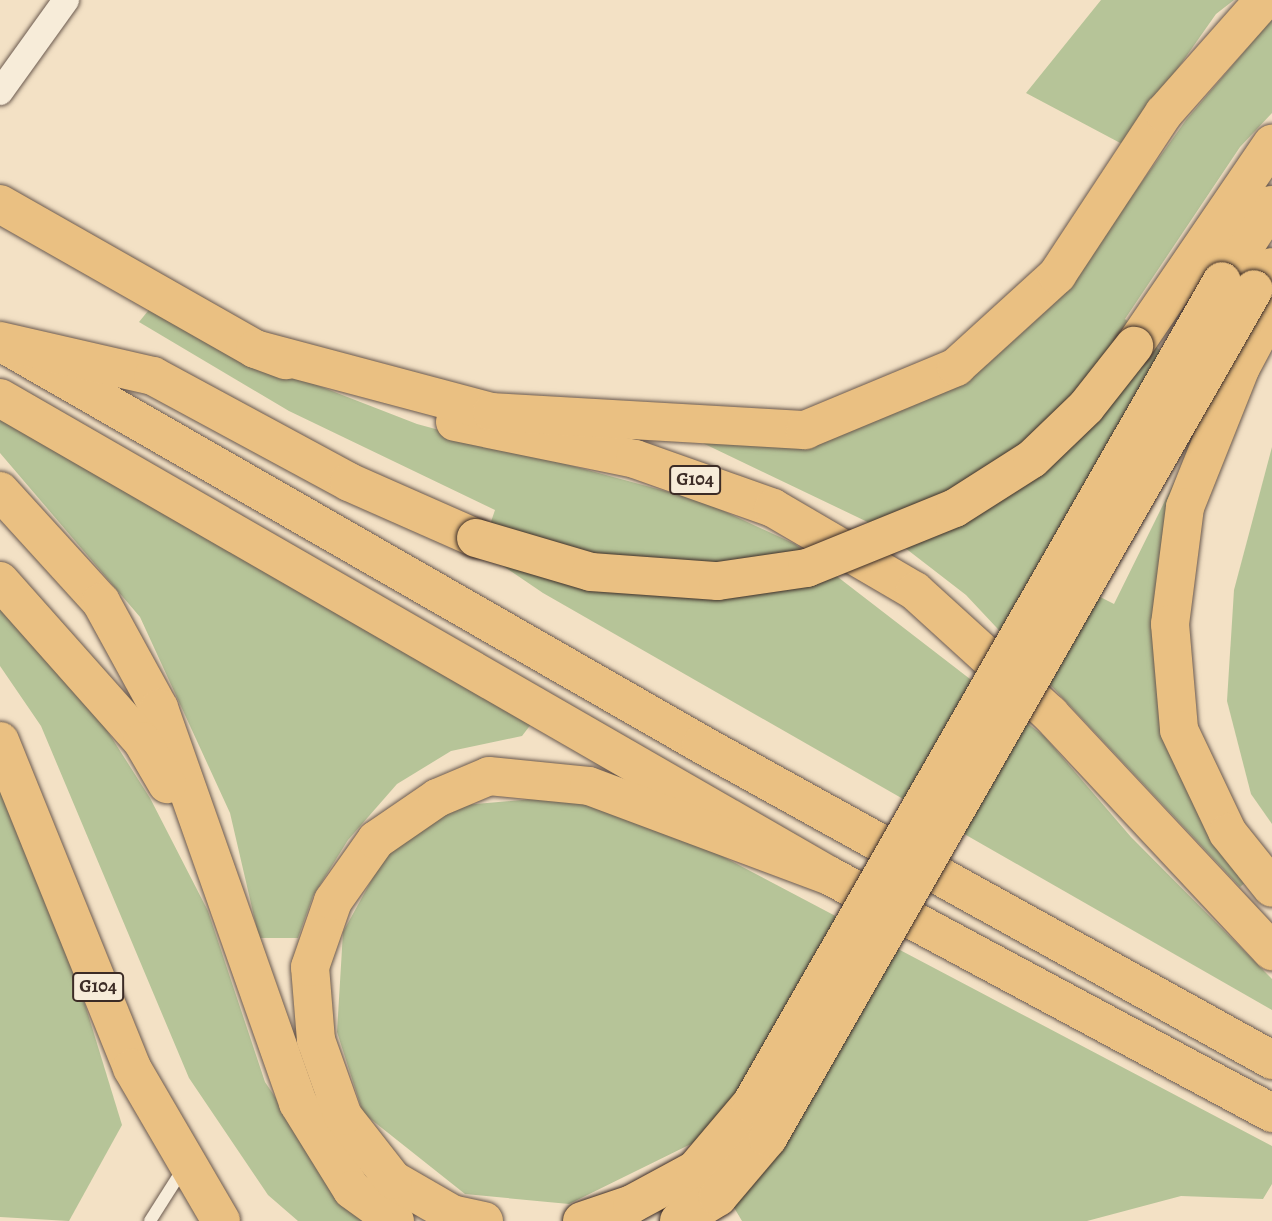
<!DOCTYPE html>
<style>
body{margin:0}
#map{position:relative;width:1272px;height:1221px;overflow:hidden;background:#f3e1c5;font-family:Alegreya,serif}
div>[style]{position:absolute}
.green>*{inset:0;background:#b6c498}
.roads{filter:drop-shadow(0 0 2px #6a594e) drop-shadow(0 0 2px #6a594e)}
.service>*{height:12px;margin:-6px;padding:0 6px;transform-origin:6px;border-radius:6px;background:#f7ecd9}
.minor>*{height:26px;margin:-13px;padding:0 13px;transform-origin:13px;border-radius:13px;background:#f7ecd9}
.trunk>*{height:38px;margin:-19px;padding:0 19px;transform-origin:19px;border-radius:19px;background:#eac082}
.motorway>*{height:38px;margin:-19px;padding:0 19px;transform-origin:19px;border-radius:19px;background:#eac082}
.bridges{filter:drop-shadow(0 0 2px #3c2c26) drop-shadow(0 0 2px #3c2c26)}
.motorway-bridge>*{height:38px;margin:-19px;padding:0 19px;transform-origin:19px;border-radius:19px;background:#eac082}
span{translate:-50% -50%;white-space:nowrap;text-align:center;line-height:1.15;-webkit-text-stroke:7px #f7ecd9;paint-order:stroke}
.shield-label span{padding:2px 5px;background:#f7ecd9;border:2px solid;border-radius:5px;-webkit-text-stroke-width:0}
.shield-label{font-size:19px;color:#3c2c26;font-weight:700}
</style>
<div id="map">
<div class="green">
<i style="clip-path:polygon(1101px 0,1234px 0,1216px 14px,1124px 145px,1026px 93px)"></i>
<i style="clip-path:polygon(1272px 19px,1272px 113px,1240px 147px,1125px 319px,1164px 354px,1043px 568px,1114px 604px,1198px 434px,1158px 631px,1248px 880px,1240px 887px,966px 595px,878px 527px,688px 436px,888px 409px,988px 364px,1057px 301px,1186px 120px)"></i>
<i style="clip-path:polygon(152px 306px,283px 372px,417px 424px,702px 501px,795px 544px,1044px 736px,1131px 837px,1272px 979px,1272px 1010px,543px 593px,481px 551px,495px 510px,289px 411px,139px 322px)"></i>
<i style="clip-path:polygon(0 398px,535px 719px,522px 736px,451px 751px,397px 784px,348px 840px,313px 896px,298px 938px,259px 938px,230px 813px,140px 617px,0 453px)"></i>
<i style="clip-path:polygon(1272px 447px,1272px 824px,1251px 794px,1227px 701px,1234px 590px)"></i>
<i style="clip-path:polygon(0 604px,89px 702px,150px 798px,208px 911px,265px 1082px,352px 1212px,375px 1221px,298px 1221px,268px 1195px,189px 1078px,41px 726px,0 666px)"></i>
<i style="clip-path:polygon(0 772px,22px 799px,122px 1125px,69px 1221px,0 1217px)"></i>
<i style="clip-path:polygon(567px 796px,676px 832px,1272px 1146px,1272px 1184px,1263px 1199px,1181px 1196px,1087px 1221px,742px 1221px,695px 1142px,569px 1204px,465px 1194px,363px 1113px,337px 1032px,343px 932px,387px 852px,453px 806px)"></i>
</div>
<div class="roads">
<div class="service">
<i style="left:150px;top:1221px;width:62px;rotate:-57.6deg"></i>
</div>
<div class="minor">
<i style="left:0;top:92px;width:113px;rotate:-54.3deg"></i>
</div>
<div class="trunk">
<i style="left:0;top:204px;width:293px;rotate:29.6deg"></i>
<i style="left:255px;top:349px;width:33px;rotate:20deg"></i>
<i style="left:9px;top:347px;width:798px;rotate:29.84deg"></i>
<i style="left:701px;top:744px;width:653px;rotate:28.96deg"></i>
<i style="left:0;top:398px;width:958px;rotate:29.94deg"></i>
<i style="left:830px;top:876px;width:502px;rotate:28.2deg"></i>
<i style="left:455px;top:422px;width:184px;rotate:11.6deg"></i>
<i style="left:635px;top:459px;width:146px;rotate:19.5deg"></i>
<i style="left:773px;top:508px;width:164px;rotate:30.3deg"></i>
<i style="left:915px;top:591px;width:183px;rotate:42.3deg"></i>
<i style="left:1050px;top:714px;width:325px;rotate:46.9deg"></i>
<i style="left:0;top:741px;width:353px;rotate:68deg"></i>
<i style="left:132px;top:1068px;width:177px;rotate:59.8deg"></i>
</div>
<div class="motorway">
<i style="left:1222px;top:281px;width:91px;rotate:-56.7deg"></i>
<i style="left:1254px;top:289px;width:28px;rotate:-51deg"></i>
<i style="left:1272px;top:309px;width:66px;rotate:118.1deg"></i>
<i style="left:1241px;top:367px;width:151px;rotate:111.8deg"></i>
<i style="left:1185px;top:507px;width:118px;rotate:97.3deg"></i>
<i style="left:1170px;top:624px;width:106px;rotate:85.1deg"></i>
<i style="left:1179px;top:730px;width:114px;rotate:64.6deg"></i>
<i style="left:1228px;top:833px;width:70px;rotate:51.3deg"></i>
<i style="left:0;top:341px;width:157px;rotate:12.9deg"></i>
<i style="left:153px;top:376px;width:223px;rotate:28.4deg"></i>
<i style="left:349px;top:482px;width:139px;rotate:23.8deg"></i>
<i style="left:1134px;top:346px;width:245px;rotate:-55.7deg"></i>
<i style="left:255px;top:349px;width:245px;rotate:14.9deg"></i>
<i style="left:492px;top:412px;width:314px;rotate:3.3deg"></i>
<i style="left:805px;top:430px;width:164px;rotate:-22.6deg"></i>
<i style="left:956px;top:367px;width:137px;rotate:-42.3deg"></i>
<i style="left:1057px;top:275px;width:194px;rotate:-56.6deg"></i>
<i style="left:1164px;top:113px;width:151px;rotate:-48.5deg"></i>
<i style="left:0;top:491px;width:150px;rotate:47.7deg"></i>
<i style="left:101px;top:602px;width:121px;rotate:61.3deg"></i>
<i style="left:159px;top:708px;width:419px;rotate:70.6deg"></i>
<i style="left:298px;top:1103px;width:102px;rotate:58.2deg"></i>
<i style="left:352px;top:1190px;width:53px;rotate:35.8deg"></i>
<i style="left:0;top:581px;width:214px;rotate:48.4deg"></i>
<i style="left:142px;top:741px;width:50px;rotate:59.8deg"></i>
<i style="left:484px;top:1221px;width:33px;rotate:-168deg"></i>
<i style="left:452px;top:1214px;width:68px;rotate:-150deg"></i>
<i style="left:393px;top:1180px;width:81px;rotate:-128deg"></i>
<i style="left:343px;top:1116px;width:81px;rotate:-109.6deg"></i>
<i style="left:316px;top:1040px;width:73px;rotate:-94.7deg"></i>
<i style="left:310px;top:967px;width:70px;rotate:-70.8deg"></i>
<i style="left:333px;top:901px;width:75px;rotate:-54.8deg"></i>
<i style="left:376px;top:840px;width:74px;rotate:-34.5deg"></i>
<i style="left:437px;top:798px;width:56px;rotate:-22.9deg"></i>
<i style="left:489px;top:776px;width:100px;rotate:5.7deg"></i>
<i style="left:589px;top:786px;width:257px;rotate:20.5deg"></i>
</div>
</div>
<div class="bridges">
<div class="motorway-bridge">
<i style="left:476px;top:538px;width:120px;rotate:16.5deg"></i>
<i style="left:591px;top:572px;width:127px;rotate:4.1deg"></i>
<i style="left:718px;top:581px;width:90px;rotate:-8.3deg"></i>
<i style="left:807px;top:568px;width:160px;rotate:-22.1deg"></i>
<i style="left:955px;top:508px;width:91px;rotate:-32.5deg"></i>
<i style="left:1032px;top:459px;width:75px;rotate:-43.9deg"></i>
<i style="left:1086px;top:407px;width:78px;rotate:-51.8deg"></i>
<i style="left:582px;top:1221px;width:53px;rotate:-18.8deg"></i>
<i style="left:632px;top:1204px;width:72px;rotate:-28.4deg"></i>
<i style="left:695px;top:1170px;width:87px;rotate:-49.7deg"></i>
<i style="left:751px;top:1104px;width:948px;rotate:-60.22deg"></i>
<i style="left:679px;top:1221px;width:46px;rotate:-31.6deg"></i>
<i style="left:718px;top:1197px;width:77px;rotate:-49.7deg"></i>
<i style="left:768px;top:1138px;width:978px;rotate:-60.21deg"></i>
</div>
</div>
<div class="shield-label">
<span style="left:695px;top:480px">G104</span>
<span style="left:98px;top:987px">G104</span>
</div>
</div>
